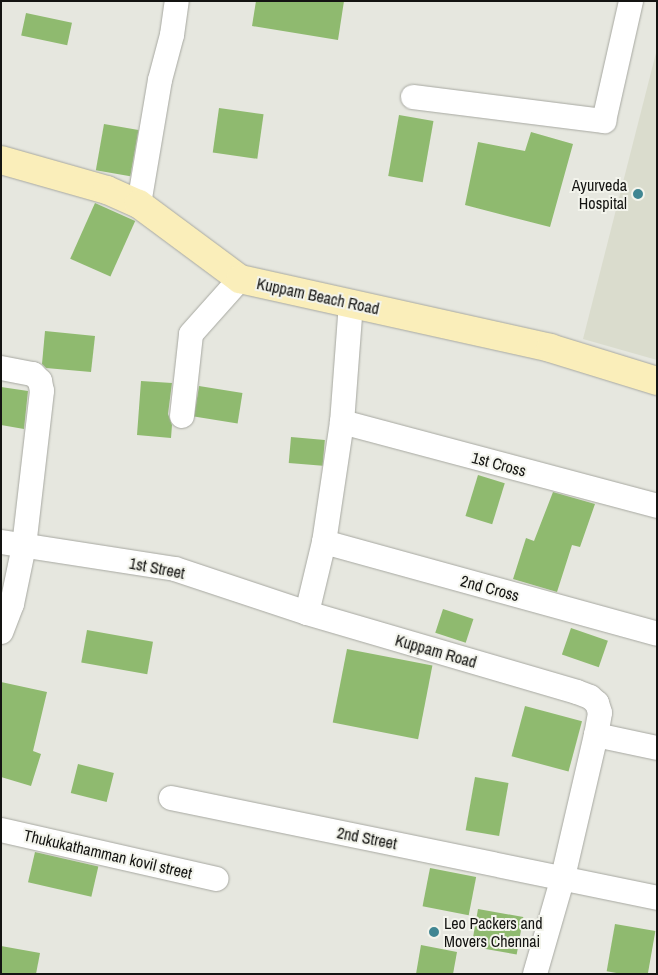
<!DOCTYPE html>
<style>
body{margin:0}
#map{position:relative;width:658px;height:975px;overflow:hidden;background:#e6e7df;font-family:"Archivo Narrow",sans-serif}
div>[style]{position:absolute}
.built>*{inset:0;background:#dadccd}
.building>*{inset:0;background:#8fba6f;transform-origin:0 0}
.roads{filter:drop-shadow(0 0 1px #a7a8a1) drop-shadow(0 0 1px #a7a8a1)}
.street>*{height:24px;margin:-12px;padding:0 12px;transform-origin:12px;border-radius:12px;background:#fff}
.secondary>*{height:28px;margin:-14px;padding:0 14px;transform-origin:14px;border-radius:14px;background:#faeeba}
.dots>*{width:14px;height:14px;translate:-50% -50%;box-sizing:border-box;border:2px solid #f3f4ec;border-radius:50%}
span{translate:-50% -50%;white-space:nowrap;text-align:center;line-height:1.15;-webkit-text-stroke:4px #f3f4ec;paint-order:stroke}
.poi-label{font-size:16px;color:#141412}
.right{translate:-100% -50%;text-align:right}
.left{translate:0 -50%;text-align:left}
.street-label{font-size:16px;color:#141412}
.frame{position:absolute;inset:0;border:2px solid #141412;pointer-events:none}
</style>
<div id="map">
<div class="built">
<i style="clip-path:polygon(657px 49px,657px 360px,583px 339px)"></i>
</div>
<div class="building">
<i style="clip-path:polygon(256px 1px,344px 1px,338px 40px,252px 26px)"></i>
<i style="left:26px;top:13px;width:47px;height:23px;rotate:12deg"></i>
<i style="left:219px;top:108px;width:45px;height:45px;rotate:8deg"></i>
<i style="left:399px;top:115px;width:35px;height:62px;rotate:10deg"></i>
<i style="left:104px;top:124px;width:35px;height:47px;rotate:10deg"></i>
<i style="clip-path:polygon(531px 132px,573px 144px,550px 227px,465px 205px,478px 142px,525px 151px)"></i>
<i style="left:95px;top:203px;width:44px;height:61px;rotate:24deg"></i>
<i style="clip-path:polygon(45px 331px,95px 336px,91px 372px,46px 368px,42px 364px)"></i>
<i style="clip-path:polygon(141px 381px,172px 383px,168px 414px,172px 425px,171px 438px,137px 435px)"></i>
<i style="left:199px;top:386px;width:44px;height:31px;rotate:9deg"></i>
<i style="clip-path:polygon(1px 387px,28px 391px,24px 429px,1px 425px)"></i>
<i style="left:291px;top:437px;width:34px;height:26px;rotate:5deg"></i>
<i style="left:478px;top:475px;width:28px;height:43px;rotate:17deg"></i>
<i style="clip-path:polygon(553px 492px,595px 504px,580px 547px,572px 545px,557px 592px,513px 579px,526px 538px,534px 541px)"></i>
<i style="left:443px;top:609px;width:32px;height:25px;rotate:18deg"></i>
<i style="left:571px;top:628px;width:39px;height:28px;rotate:19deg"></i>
<i style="left:87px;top:630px;width:67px;height:33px;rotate:10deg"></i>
<i style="left:347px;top:649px;width:87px;height:75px;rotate:11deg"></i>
<i style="clip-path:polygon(1px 682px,47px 692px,33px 751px,41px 754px,31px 786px,1px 777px)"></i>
<i style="left:525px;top:706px;width:59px;height:52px;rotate:15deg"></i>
<i style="left:78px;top:764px;width:37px;height:30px;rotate:14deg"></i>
<i style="left:475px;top:777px;width:34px;height:54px;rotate:10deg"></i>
<i style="left:35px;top:852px;width:65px;height:31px;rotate:13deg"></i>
<i style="left:430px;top:868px;width:47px;height:39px;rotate:11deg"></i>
<i style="left:478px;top:909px;width:46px;height:38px;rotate:10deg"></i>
<i style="left:615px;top:924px;width:41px;height:48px;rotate:10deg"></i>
<i style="clip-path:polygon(421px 945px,457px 952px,453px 974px,416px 974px)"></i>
<i style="clip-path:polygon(1px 946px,40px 953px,36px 974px,1px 974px)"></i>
</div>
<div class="roads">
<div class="street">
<i style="left:413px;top:97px;width:193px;rotate:7.2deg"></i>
<i style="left:604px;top:121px;width:123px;rotate:-77.3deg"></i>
<i style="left:139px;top:204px;width:126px;rotate:-80.4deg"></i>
<i style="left:160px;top:80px;width:47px;rotate:-75.1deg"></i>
<i style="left:172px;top:35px;width:34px;rotate:-82deg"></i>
<i style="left:351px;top:303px;width:119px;rotate:94.3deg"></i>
<i style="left:342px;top:422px;width:121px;rotate:98.5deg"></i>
<i style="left:324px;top:542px;width:73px;rotate:103.5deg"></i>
<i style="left:307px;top:613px;width:281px;rotate:16.3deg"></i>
<i style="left:577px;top:692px;width:14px;rotate:21deg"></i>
<i style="left:590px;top:697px;width:9px;rotate:41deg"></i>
<i style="left:597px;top:703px;width:10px;rotate:73deg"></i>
<i style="left:600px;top:713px;width:22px;rotate:100deg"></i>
<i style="left:596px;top:735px;width:146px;rotate:103.1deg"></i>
<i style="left:563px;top:877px;width:101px;rotate:106.1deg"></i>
<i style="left:1px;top:368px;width:33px;rotate:11deg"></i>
<i style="left:33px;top:374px;width:10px;rotate:45deg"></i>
<i style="left:40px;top:381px;width:10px;rotate:79deg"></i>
<i style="left:42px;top:391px;width:156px;rotate:96.6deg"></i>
<i style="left:24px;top:546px;width:59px;rotate:101.7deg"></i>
<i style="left:12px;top:604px;width:30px;rotate:111deg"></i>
<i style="left:182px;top:416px;width:82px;rotate:-83.7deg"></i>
<i style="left:191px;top:334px;width:74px;rotate:-48.3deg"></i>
<i style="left:342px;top:422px;width:326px;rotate:14.9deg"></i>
<i style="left:1px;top:542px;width:176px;rotate:8.8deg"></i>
<i style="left:175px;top:569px;width:139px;rotate:18.4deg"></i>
<i style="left:324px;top:542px;width:345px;rotate:15.4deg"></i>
<i style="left:596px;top:735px;width:62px;rotate:12deg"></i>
<i style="left:171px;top:798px;width:496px;rotate:11.6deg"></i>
<i style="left:1px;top:830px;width:221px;rotate:12.8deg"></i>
</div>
<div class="secondary">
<i style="left:1px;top:160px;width:110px;rotate:15.8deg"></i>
<i style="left:107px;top:190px;width:35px;rotate:24deg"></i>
<i style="left:139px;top:204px;width:126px;rotate:36.6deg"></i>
<i style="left:240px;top:279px;width:318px;rotate:12.5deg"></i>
<i style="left:550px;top:348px;width:112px;rotate:17.1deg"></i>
</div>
</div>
<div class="dots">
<i style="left:638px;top:194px;background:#408692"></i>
<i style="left:434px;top:932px;background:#408692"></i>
</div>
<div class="poi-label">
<span class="right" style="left:627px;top:194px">Ayurveda<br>Hospital</span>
<span class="left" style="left:444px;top:932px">Leo Packers and<br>Movers Chennai</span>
</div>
<div class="street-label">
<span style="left:318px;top:296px;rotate:12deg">Kuppam Beach Road</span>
<span style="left:499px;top:464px;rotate:15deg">1st Cross</span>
<span style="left:157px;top:568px;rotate:11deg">1st Street</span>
<span style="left:490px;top:588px;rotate:15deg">2nd Cross</span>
<span style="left:436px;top:651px;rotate:16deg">Kuppam Road</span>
<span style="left:367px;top:838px;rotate:11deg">2nd Street</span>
<span style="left:108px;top:854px;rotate:13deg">Thukukathamman kovil street</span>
</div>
<div class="frame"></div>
</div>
